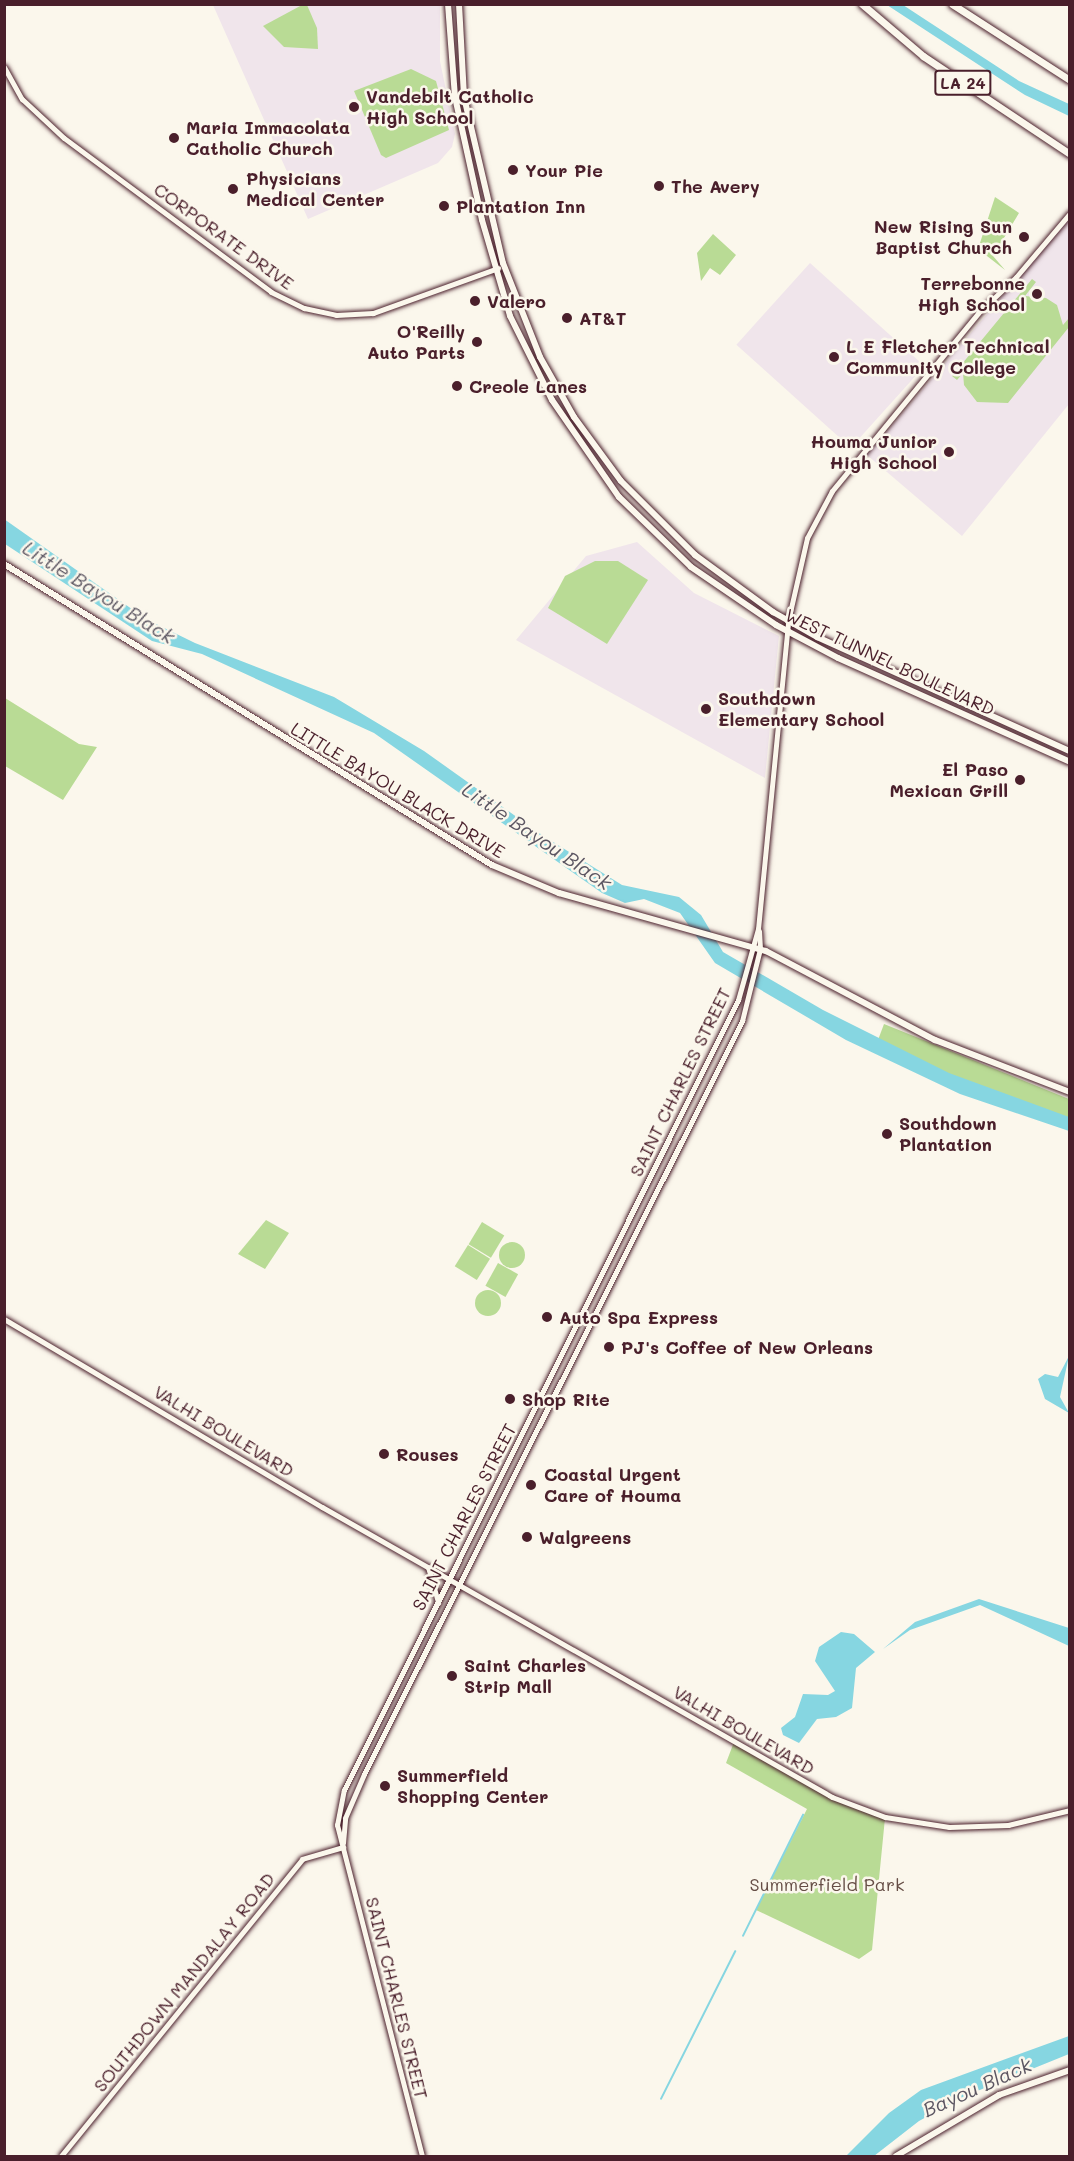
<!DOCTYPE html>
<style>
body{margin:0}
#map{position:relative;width:1074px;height:2161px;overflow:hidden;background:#fbf7ec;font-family:Mali,sans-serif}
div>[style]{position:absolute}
.built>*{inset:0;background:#f0e5eb;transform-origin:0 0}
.green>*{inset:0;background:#b9db95;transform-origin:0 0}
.round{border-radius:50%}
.water>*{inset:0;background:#86d6e1}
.stream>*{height:1.5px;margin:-0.75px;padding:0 0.75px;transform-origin:0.75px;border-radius:0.75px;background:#86d6e1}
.roads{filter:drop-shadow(0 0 2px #4a1f2b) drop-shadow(0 0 2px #4a1f2b)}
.tertiary>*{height:5px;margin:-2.5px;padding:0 2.5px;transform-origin:2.5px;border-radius:2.5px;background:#fbf7ec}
.secondary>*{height:6px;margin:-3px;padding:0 3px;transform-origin:3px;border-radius:3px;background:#fbf7ec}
.primary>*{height:7px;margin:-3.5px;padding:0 3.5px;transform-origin:3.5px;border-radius:3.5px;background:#fbf7ec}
.dots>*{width:16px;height:16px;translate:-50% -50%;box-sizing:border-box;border:3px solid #fbf7ec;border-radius:50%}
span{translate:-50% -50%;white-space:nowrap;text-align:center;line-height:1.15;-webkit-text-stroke:5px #fbf7ec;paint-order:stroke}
.shield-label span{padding:2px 4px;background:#fbf7ec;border:2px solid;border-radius:4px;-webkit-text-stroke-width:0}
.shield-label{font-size:16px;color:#4a1f2b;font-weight:700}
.poi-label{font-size:18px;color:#4a1f2b;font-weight:700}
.left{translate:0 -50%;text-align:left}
.right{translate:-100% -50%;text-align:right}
.street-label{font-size:18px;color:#4a1f2b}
.park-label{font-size:18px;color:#664e46}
.water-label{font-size:20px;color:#5c5662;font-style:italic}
.frame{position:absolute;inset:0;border:6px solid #4a1f2b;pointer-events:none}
</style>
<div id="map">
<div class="built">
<i style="clip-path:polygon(213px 5px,440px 5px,440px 61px,455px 134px,452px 147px,438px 163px,308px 219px)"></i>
<i style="clip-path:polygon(1069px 218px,1069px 404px,962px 536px,867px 455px)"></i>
<i style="left:810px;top:263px;width:154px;height:110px;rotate:42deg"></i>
<i style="clip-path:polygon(637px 542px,694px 593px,779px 636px,765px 778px,516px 640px,586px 556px)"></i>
</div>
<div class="green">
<i style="clip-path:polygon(302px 5px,307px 5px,317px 28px,318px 49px,284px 47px,263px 26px)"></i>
<i style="clip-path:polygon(411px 69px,436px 81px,449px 130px,386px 158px,381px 155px,354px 91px)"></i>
<i style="clip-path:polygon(995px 197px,1019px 213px,993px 256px,1005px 270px,978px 249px)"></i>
<i style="clip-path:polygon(713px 234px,736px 255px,720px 275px,710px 268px,701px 281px,697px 253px)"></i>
<i style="clip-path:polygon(1032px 279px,1036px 282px,1025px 296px,1046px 298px,1057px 305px,1063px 325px,1069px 318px,1069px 327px,1008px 403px,977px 402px,964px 385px,963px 373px,957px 380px,952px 376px)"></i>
<i style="clip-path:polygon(595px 561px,618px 561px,648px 580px,607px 644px,548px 608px,565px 576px)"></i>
<i style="clip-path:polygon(5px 698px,79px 744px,97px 747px,63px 800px,5px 766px)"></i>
<i style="clip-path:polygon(884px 1024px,1069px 1099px,1069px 1121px,963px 1081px,878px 1040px)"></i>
<i style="clip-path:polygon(266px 1220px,289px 1233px,265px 1269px,238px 1254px)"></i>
<i style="left:482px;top:1222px;width:26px;height:26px;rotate:31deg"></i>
<i class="round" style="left:499px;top:1242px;width:26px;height:26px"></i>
<i style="left:468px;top:1245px;width:26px;height:25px;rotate:32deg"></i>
<i style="left:498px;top:1263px;width:23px;height:26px;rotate:29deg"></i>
<i class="round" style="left:475px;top:1290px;width:26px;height:26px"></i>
<i style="clip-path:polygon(734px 1742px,817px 1788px,885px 1818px,872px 1950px,859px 1959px,756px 1910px,807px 1809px,726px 1763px)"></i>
</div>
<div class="water">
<i style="clip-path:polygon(887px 5px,903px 5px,1019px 81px,1069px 104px,1069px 116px,1025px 95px)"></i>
<i style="clip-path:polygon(4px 519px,146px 619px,195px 643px,334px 697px,424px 751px,542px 835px,622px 885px,679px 897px,701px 915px,723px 952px,823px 1010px,949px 1073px,1069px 1117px,1069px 1131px,960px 1094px,846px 1040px,715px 963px,680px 913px,644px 899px,625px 903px,602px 893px,374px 733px,202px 654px,152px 641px,5px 544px)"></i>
<i style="clip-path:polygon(1069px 1356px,1060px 1397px,1069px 1413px,1045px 1399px,1038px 1379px,1045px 1374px,1058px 1377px)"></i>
<i style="clip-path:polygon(979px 1599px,1069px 1628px,1069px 1646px,980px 1605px,910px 1630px,883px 1649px,915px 1622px)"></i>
<i style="clip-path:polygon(841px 1632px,854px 1634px,875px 1652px,856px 1668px,852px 1708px,836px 1717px,817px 1719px,799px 1743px,783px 1735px,781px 1728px,795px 1717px,803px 1694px,828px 1695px,835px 1691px,815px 1661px,819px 1647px)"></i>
<i style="clip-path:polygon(1069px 2036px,1069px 2054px,965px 2096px,919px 2121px,874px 2156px,846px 2156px,889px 2113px,921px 2090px)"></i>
</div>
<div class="stream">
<i style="left:743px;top:1936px;width:135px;rotate:-63.6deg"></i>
<i style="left:661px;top:2099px;width:165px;rotate:-63.3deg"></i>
</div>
<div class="roads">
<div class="tertiary">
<i style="left:4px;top:67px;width:37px;rotate:61deg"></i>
<i style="left:22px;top:99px;width:57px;rotate:42.9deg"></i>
<i style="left:64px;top:138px;width:258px;rotate:36.6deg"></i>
<i style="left:271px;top:292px;width:37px;rotate:26deg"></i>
<i style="left:304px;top:308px;width:33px;rotate:12deg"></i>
<i style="left:336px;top:315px;width:37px;rotate:-3deg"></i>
<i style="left:373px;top:313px;width:133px;rotate:-19.8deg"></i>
<i style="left:4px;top:1319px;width:369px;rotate:30.6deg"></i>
<i style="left:322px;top:1507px;width:587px;rotate:29.62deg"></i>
<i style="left:832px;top:1797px;width:57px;rotate:20.7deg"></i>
<i style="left:885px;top:1817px;width:65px;rotate:8.9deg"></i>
<i style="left:949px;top:1827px;width:59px;rotate:-1.9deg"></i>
<i style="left:1008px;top:1825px;width:64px;rotate:-13.6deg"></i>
<i style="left:428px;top:1567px;width:37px;rotate:74deg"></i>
<i style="left:343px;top:1843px;width:25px;rotate:-85deg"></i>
<i style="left:345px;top:1818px;width:48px;rotate:-66.6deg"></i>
<i style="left:364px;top:1774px;width:843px;rotate:-63.34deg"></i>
<i style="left:742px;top:1021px;width:74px;rotate:-76deg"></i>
<i style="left:760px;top:949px;width:18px;rotate:-93deg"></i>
<i style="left:61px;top:2156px;width:382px;rotate:-50.9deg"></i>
<i style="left:302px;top:1859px;width:43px;rotate:-16.3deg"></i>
<i style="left:422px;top:2156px;width:342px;rotate:-104.4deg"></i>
<i style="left:337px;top:1825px;width:36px;rotate:-79deg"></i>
<i style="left:344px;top:1790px;width:883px;rotate:-63.49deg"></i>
<i style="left:738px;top:1000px;width:74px;rotate:-74.3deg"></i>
<i style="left:758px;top:929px;width:309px;rotate:-84.4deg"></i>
<i style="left:788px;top:621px;width:85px;rotate:-77.1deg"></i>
<i style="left:807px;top:538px;width:53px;rotate:-62deg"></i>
<i style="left:832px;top:491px;width:230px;rotate:-50.6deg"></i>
<i style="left:978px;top:313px;width:52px;rotate:-43.5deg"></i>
<i style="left:1016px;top:277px;width:84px;rotate:-49.8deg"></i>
</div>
<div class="secondary">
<i style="left:448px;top:4px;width:93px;rotate:85.7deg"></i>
<i style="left:455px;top:97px;width:126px;rotate:77.6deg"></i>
<i style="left:482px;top:220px;width:100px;rotate:73.7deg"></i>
<i style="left:510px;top:316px;width:94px;rotate:63.4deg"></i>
<i style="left:552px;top:400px;width:118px;rotate:55.4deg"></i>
<i style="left:619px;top:497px;width:100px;rotate:44.2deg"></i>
<i style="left:691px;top:567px;width:103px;rotate:34.3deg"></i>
<i style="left:776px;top:625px;width:70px;rotate:28deg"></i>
<i style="left:838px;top:658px;width:254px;rotate:24.1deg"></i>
<i style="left:459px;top:4px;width:93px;rotate:86.9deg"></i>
<i style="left:464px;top:97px;width:171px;rotate:76.8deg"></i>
<i style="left:503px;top:263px;width:101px;rotate:68.5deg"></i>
<i style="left:540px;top:357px;width:69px;rotate:60.5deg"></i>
<i style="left:574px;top:417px;width:79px;rotate:53.7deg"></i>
<i style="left:621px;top:481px;width:105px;rotate:45deg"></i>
<i style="left:695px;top:555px;width:97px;rotate:36.2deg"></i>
<i style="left:773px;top:612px;width:51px;rotate:29.6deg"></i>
<i style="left:817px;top:637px;width:277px;rotate:24.3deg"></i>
<i style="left:4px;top:564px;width:573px;rotate:31.67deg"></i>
<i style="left:492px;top:865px;width:73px;rotate:22.7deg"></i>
<i style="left:559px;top:893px;width:215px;rotate:15.7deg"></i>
<i style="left:766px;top:951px;width:191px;rotate:27.8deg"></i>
<i style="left:935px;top:1040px;width:145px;rotate:21.1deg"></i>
<i style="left:896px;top:2156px;width:120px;rotate:-30.6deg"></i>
<i style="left:999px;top:2095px;width:75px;rotate:-19.4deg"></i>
</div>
<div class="primary">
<i style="left:862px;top:4px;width:80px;rotate:40.4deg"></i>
<i style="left:923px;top:56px;width:177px;rotate:33.7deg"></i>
<i style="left:952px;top:4px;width:140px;rotate:32.8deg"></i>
</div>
</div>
<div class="dots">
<i style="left:354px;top:107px;background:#4a1f2b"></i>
<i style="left:174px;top:138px;background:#4a1f2b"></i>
<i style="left:513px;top:170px;background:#4a1f2b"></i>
<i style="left:659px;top:186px;background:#4a1f2b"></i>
<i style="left:233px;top:189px;background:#4a1f2b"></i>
<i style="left:444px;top:206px;background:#4a1f2b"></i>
<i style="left:1024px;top:237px;background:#4a1f2b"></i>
<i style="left:1037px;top:294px;background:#4a1f2b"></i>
<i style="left:475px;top:301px;background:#4a1f2b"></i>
<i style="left:567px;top:318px;background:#4a1f2b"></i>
<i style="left:477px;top:342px;background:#4a1f2b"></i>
<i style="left:834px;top:357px;background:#4a1f2b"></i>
<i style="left:457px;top:386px;background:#4a1f2b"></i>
<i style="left:949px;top:452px;background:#4a1f2b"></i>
<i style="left:706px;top:709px;background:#4a1f2b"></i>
<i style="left:1020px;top:780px;background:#4a1f2b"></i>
<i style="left:887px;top:1134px;background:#4a1f2b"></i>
<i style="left:547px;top:1317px;background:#4a1f2b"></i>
<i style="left:609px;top:1347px;background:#4a1f2b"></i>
<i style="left:510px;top:1399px;background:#4a1f2b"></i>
<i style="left:384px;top:1454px;background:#4a1f2b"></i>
<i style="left:531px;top:1485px;background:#4a1f2b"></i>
<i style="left:527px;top:1537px;background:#4a1f2b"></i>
<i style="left:452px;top:1676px;background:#4a1f2b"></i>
<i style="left:385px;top:1786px;background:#4a1f2b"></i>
</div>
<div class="shield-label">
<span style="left:963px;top:83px">LA 24</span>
</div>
<div class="poi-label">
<span class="left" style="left:366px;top:107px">Vandebilt Catholic<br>High School</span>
<span class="left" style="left:186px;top:138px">Maria Immacolata<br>Catholic Church</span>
<span class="left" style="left:525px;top:170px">Your Pie</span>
<span class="left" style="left:246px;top:189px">Physicians<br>Medical Center</span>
<span class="left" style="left:671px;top:186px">The Avery</span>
<span class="left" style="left:456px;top:206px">Plantation Inn</span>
<span class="right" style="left:1012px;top:237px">New Rising Sun<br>Baptist Church</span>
<span class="right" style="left:1025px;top:294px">Terrebonne<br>High School</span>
<span class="left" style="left:487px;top:301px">Valero</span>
<span class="left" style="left:579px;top:318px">AT&amp;T</span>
<span class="right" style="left:465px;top:342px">O'Reilly<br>Auto Parts</span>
<span class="left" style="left:846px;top:357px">L E Fletcher Technical<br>Community College</span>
<span class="left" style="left:469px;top:386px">Creole Lanes</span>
<span class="right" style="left:937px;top:452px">Houma Junior<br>High School</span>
<span class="left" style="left:718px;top:709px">Southdown<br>Elementary School</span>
<span class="right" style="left:1008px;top:780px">El Paso<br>Mexican Grill</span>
<span class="left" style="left:899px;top:1134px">Southdown<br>Plantation</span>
<span class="left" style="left:559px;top:1317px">Auto Spa Express</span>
<span class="left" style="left:621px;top:1347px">PJ's Coffee of New Orleans</span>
<span class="left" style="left:522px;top:1399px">Shop Rite</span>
<span class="left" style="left:396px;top:1454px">Rouses</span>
<span class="left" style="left:544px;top:1485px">Coastal Urgent<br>Care of Houma</span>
<span class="left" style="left:539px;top:1537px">Walgreens</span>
<span class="left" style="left:464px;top:1676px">Saint Charles<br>Strip Mall</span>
<span class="left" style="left:397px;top:1786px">Summerfield<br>Shopping Center</span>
</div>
<div class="street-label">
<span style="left:224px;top:236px;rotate:36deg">CORPORATE DRIVE</span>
<span style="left:890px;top:662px;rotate:25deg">WEST TUNNEL BOULEVARD</span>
<span style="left:398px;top:790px;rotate:31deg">LITTLE BAYOU BLACK DRIVE</span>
<span style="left:680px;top:1082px;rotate:-64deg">SAINT CHARLES STREET</span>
<span style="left:224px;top:1431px;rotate:31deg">VALHI BOULEVARD</span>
<span style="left:464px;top:1517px;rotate:-63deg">SAINT CHARLES STREET</span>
<span style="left:744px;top:1730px;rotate:30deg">VALHI BOULEVARD</span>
<span style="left:184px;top:1982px;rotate:-51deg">SOUTHDOWN MANDALAY ROAD</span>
<span style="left:397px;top:1998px;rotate:76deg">SAINT CHARLES STREET</span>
</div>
<div class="park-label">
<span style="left:827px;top:1884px">Summerfield Park</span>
</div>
<div class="water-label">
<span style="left:99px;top:592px;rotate:32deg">Little Bayou Black</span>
<span style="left:537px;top:836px;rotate:34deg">Little Bayou Black</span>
<span style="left:977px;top:2087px;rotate:-24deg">Bayou Black</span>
</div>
<div class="frame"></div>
</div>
